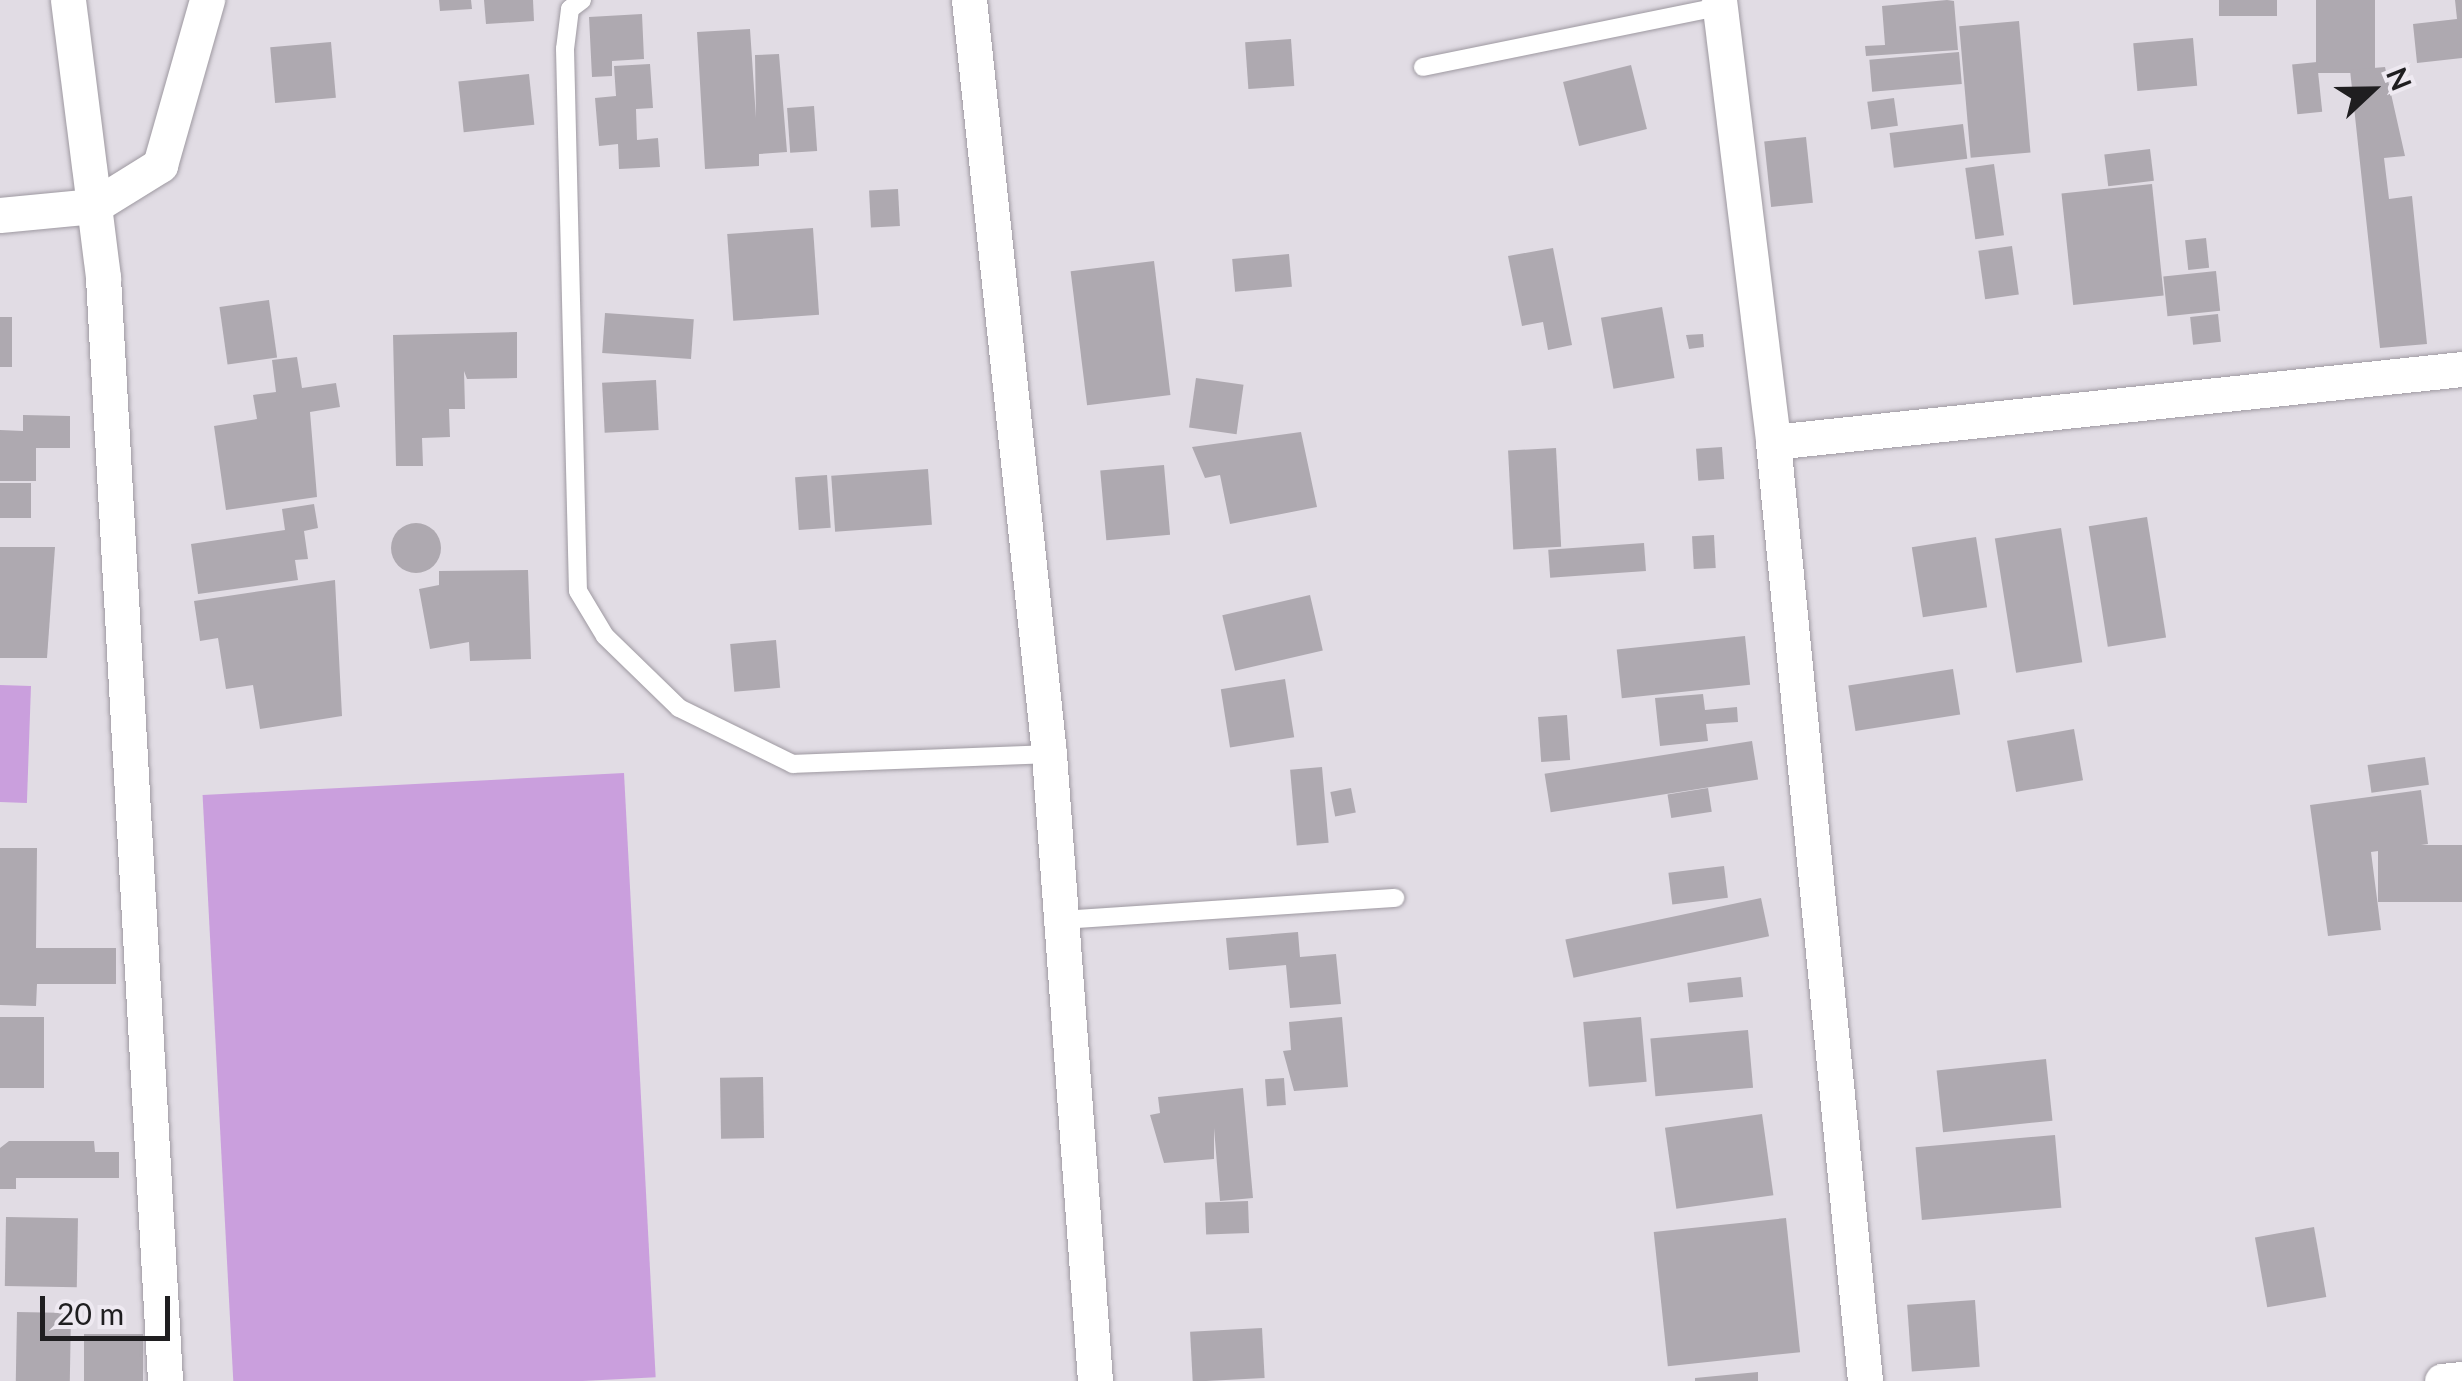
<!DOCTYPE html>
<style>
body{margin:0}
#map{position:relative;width:2462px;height:1381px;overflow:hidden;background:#e1dce4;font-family:Lato,sans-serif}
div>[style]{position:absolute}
.green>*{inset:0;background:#ca9fdd;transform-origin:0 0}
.building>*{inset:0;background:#aea9b0;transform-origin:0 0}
.round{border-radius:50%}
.roads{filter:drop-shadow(0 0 2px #9e99a1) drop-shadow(0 0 2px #9e99a1)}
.service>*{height:18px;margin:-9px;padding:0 9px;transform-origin:9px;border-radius:9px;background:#fff}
.minor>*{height:35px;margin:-17.5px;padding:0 17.5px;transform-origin:17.5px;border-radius:17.5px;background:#fff}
span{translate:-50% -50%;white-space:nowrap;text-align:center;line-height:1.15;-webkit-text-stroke:8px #eee9f1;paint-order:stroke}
.north{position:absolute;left:2322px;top:40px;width:100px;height:100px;-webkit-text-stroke:8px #eee9f1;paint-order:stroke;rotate:68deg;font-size:28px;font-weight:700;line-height:40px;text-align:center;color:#1f1e20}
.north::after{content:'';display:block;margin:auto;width:35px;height:45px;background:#1f1e20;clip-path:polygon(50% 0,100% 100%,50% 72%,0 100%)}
.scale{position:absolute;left:40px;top:1296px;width:130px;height:45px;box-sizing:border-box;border:5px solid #1f1e20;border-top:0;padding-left:12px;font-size:30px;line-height:35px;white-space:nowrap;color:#1f1e20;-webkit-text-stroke:8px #eee9f1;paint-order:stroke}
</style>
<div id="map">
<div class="green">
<i style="left:0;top:685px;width:31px;height:117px;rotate:2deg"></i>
<i style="left:624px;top:773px;width:605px;height:422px;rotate:87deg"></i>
</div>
<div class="building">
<i style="clip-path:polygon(439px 0,471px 0,472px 9px,440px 11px)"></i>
<i style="clip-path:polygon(484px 0,533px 0,534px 21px,486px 24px)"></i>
<i style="clip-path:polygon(1947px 0,1954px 1px,1958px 50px,1866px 56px,1865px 46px,1885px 45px,1882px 6px)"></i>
<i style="left:2219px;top:0;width:58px;height:16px"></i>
<i style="left:2316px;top:0;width:59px;height:73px"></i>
<i style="clip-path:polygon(2455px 0,2462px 0,2462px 58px,2417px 63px,2413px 24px,2457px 19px)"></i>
<i style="clip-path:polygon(642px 14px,644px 59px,612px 61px,612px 76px,592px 77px,589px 17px)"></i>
<i style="left:2019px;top:21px;width:132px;height:60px;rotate:85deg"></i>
<i style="clip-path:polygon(750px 29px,756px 118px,755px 55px,779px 54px,787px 152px,759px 154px,759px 166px,705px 169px,697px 32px)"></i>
<i style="left:2193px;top:38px;width:48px;height:60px;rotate:85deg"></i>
<i style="left:1291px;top:39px;width:47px;height:46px;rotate:86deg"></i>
<i style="left:331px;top:42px;width:56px;height:61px;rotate:85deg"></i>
<i style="left:1959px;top:52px;width:32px;height:90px;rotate:85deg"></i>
<i style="left:2317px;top:62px;width:50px;height:25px;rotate:84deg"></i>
<i style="clip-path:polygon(650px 64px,653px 108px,636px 109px,637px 140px,658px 138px,660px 167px,619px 169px,618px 144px,599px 146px,595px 98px,616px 96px,614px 66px)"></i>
<i style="left:1631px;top:65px;width:66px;height:70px;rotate:76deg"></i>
<i style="clip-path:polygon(2385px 67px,2405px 156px,2384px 158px,2389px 199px,2412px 196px,2427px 344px,2380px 348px,2350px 70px)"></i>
<i style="left:529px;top:74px;width:51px;height:71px;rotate:84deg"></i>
<i style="left:1894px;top:98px;width:28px;height:27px;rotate:82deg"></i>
<i style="left:814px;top:106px;width:45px;height:27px;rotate:86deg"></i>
<i style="left:1963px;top:124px;width:35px;height:74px;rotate:83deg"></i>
<i style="left:1806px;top:137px;width:66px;height:42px;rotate:84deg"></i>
<i style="left:2150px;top:149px;width:32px;height:46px;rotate:83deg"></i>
<i style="left:1994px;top:164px;width:72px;height:29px;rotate:82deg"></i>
<i style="left:2152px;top:184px;width:112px;height:91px;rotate:84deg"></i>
<i style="left:898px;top:189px;width:37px;height:29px;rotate:87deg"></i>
<i style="left:813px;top:228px;width:87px;height:86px;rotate:86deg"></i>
<i style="left:2206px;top:238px;width:30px;height:21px;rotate:84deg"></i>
<i style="left:2012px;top:246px;width:49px;height:34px;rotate:82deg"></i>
<i style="clip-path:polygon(1553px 248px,1572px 345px,1548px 350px,1543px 322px,1522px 326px,1508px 256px)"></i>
<i style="left:1289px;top:254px;width:33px;height:57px;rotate:85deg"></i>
<i style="left:1154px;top:261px;width:135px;height:84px;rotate:83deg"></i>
<i style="left:2216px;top:271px;width:40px;height:53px;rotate:84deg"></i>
<i style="left:269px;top:300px;width:58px;height:50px;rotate:82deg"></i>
<i style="left:1662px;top:307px;width:72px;height:62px;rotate:80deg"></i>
<i style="left:605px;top:313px;width:89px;height:40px;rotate:4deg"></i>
<i style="left:2218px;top:314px;width:28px;height:28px;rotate:84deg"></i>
<i style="left:0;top:317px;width:12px;height:50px"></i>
<i style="clip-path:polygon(517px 332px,517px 378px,467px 379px,464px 371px,465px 409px,449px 409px,450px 437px,422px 438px,423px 466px,396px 466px,393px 335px)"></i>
<i style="clip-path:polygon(1703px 334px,1704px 347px,1689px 349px,1686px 335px)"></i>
<i style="clip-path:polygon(297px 357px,302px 388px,336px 383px,340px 407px,310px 412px,317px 497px,226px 510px,214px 426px,257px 419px,253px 395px,276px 392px,272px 360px)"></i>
<i style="left:1196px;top:378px;width:48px;height:50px;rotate:8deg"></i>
<i style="left:656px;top:380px;width:50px;height:54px;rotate:87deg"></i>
<i style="clip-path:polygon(23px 415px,70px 416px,70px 448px,36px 448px,36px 481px,0 481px,0 430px,23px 431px)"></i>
<i style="clip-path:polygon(1301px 432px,1317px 507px,1230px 524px,1220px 475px,1205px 478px,1192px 447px)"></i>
<i style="left:1722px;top:447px;width:32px;height:26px;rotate:86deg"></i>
<i style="left:1556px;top:448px;width:99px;height:48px;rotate:87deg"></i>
<i style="left:1164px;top:465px;width:70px;height:64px;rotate:85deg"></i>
<i style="left:928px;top:469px;width:56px;height:97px;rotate:86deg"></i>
<i style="left:827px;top:475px;width:53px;height:32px;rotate:86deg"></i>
<i style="left:0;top:483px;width:31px;height:35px"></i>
<i style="clip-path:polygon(314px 504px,318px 528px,304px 531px,308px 559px,295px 560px,298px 580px,198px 594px,191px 544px,285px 530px,282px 509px)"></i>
<i style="left:2147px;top:517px;width:122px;height:59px;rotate:81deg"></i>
<i class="round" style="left:391px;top:523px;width:50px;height:50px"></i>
<i style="left:2061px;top:528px;width:136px;height:67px;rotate:81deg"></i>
<i style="left:1714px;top:535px;width:33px;height:22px;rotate:87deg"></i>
<i style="left:1976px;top:537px;width:71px;height:65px;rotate:81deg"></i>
<i style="left:1644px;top:543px;width:28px;height:96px;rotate:86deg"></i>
<i style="clip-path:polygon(0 547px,55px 547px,47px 658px,0 658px)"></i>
<i style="clip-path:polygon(528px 570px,531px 659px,470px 661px,469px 642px,430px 649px,419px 589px,439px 585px,439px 571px)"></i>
<i style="clip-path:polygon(335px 580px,342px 716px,260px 729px,253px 685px,226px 689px,218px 638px,200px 641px,194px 601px)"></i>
<i style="left:1310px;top:595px;width:57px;height:90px;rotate:77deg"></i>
<i style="left:1745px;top:636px;width:49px;height:129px;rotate:84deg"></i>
<i style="left:776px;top:640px;width:48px;height:46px;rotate:85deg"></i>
<i style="left:1953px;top:669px;width:46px;height:106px;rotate:81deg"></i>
<i style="left:1285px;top:679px;width:59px;height:65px;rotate:81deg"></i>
<i style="clip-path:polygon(1703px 694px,1705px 710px,1737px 707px,1738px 722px,1706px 724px,1708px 741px,1660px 746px,1655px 698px)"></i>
<i style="left:1567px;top:715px;width:45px;height:29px;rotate:86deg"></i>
<i style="left:2074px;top:729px;width:52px;height:68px;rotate:80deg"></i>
<i style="left:1752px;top:741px;width:39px;height:210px;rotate:81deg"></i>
<i style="left:2425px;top:757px;width:28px;height:58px;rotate:82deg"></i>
<i style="left:1322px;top:767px;width:76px;height:32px;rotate:85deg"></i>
<i style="left:1351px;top:788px;width:25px;height:21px;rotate:79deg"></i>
<i style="left:1708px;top:788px;width:24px;height:41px;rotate:81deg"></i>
<i style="clip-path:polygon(2421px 790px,2428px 844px,2371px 852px,2381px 930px,2328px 936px,2310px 805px)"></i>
<i style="left:2462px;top:845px;width:57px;height:84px;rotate:90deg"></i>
<i style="clip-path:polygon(0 848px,37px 848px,36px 948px,116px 948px,116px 984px,37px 984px,36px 1006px,0 1005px)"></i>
<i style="left:1724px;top:866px;width:32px;height:56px;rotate:83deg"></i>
<i style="left:1761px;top:898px;width:39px;height:200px;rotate:78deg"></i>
<i style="clip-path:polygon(1298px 932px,1300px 957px,1336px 954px,1341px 1004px,1290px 1008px,1286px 965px,1229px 970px,1226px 938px)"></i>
<i style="left:1741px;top:977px;width:20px;height:54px;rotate:84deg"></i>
<i style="left:0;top:1017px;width:44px;height:71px"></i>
<i style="clip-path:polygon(1342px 1017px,1348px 1087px,1294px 1091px,1283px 1051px,1291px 1050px,1289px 1022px)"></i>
<i style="left:1641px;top:1017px;width:65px;height:58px;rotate:85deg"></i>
<i style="left:1748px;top:1030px;width:58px;height:98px;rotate:85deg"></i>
<i style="left:2046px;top:1059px;width:62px;height:110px;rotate:84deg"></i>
<i style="left:763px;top:1077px;width:61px;height:43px;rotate:89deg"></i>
<i style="left:1284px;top:1078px;width:27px;height:19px;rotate:86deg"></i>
<i style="clip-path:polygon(1243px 1088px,1253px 1198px,1220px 1201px,1214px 1128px,1214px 1159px,1164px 1163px,1150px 1115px,1160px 1113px,1158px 1097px)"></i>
<i style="left:1762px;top:1114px;width:82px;height:98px;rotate:82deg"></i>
<i style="left:2055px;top:1135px;width:73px;height:140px;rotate:85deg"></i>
<i style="clip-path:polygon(9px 1141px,94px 1141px,95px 1152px,119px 1152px,119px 1178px,16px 1178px,16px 1189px,0 1189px,0 1148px)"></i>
<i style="left:1248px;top:1201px;width:32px;height:43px;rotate:88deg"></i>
<i style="left:6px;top:1217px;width:72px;height:69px;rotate:1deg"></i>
<i style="left:1786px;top:1218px;width:135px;height:133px;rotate:84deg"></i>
<i style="left:2314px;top:1227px;width:71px;height:60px;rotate:80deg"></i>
<i style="left:1975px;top:1300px;width:67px;height:68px;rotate:86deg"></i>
<i style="left:17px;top:1312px;width:54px;height:69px;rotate:1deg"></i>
<i style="left:1262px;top:1328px;width:50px;height:72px;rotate:87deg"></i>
<i style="left:84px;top:1334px;width:59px;height:47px"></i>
<i style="clip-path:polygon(1758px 1372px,1758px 1381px,1695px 1381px,1695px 1378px)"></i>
</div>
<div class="roads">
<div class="service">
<i style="left:582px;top:0;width:15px;rotate:143deg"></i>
<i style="left:570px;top:9px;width:40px;rotate:97.1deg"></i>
<i style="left:565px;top:49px;width:542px;rotate:88.63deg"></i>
<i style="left:578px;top:591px;width:52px;rotate:59deg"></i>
<i style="left:605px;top:636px;width:103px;rotate:44.2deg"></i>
<i style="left:679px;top:708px;width:127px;rotate:26.2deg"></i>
<i style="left:793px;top:764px;width:256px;rotate:-2.2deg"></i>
<i style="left:1423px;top:67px;width:302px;rotate:-11.5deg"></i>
<i style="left:1063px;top:920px;width:333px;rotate:-3.8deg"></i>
</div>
<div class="minor">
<i style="left:68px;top:0;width:280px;rotate:82.8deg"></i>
<i style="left:103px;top:278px;width:1105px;rotate:86.78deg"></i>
<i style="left:969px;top:0;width:758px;rotate:83.94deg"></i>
<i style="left:1049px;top:754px;width:629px;rotate:85.8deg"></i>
<i style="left:1719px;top:0;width:445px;rotate:83deg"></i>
<i style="left:1773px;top:442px;width:943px;rotate:84.4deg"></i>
<i style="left:0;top:215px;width:94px;rotate:-5.5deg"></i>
<i style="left:94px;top:206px;width:78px;rotate:-31.8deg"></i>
<i style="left:160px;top:165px;width:172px;rotate:-74.1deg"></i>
<i style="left:1773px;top:442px;width:693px;rotate:-6.05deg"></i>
<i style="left:2442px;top:1381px;width:20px;rotate:-6deg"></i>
</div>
</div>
<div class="north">N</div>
<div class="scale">20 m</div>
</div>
